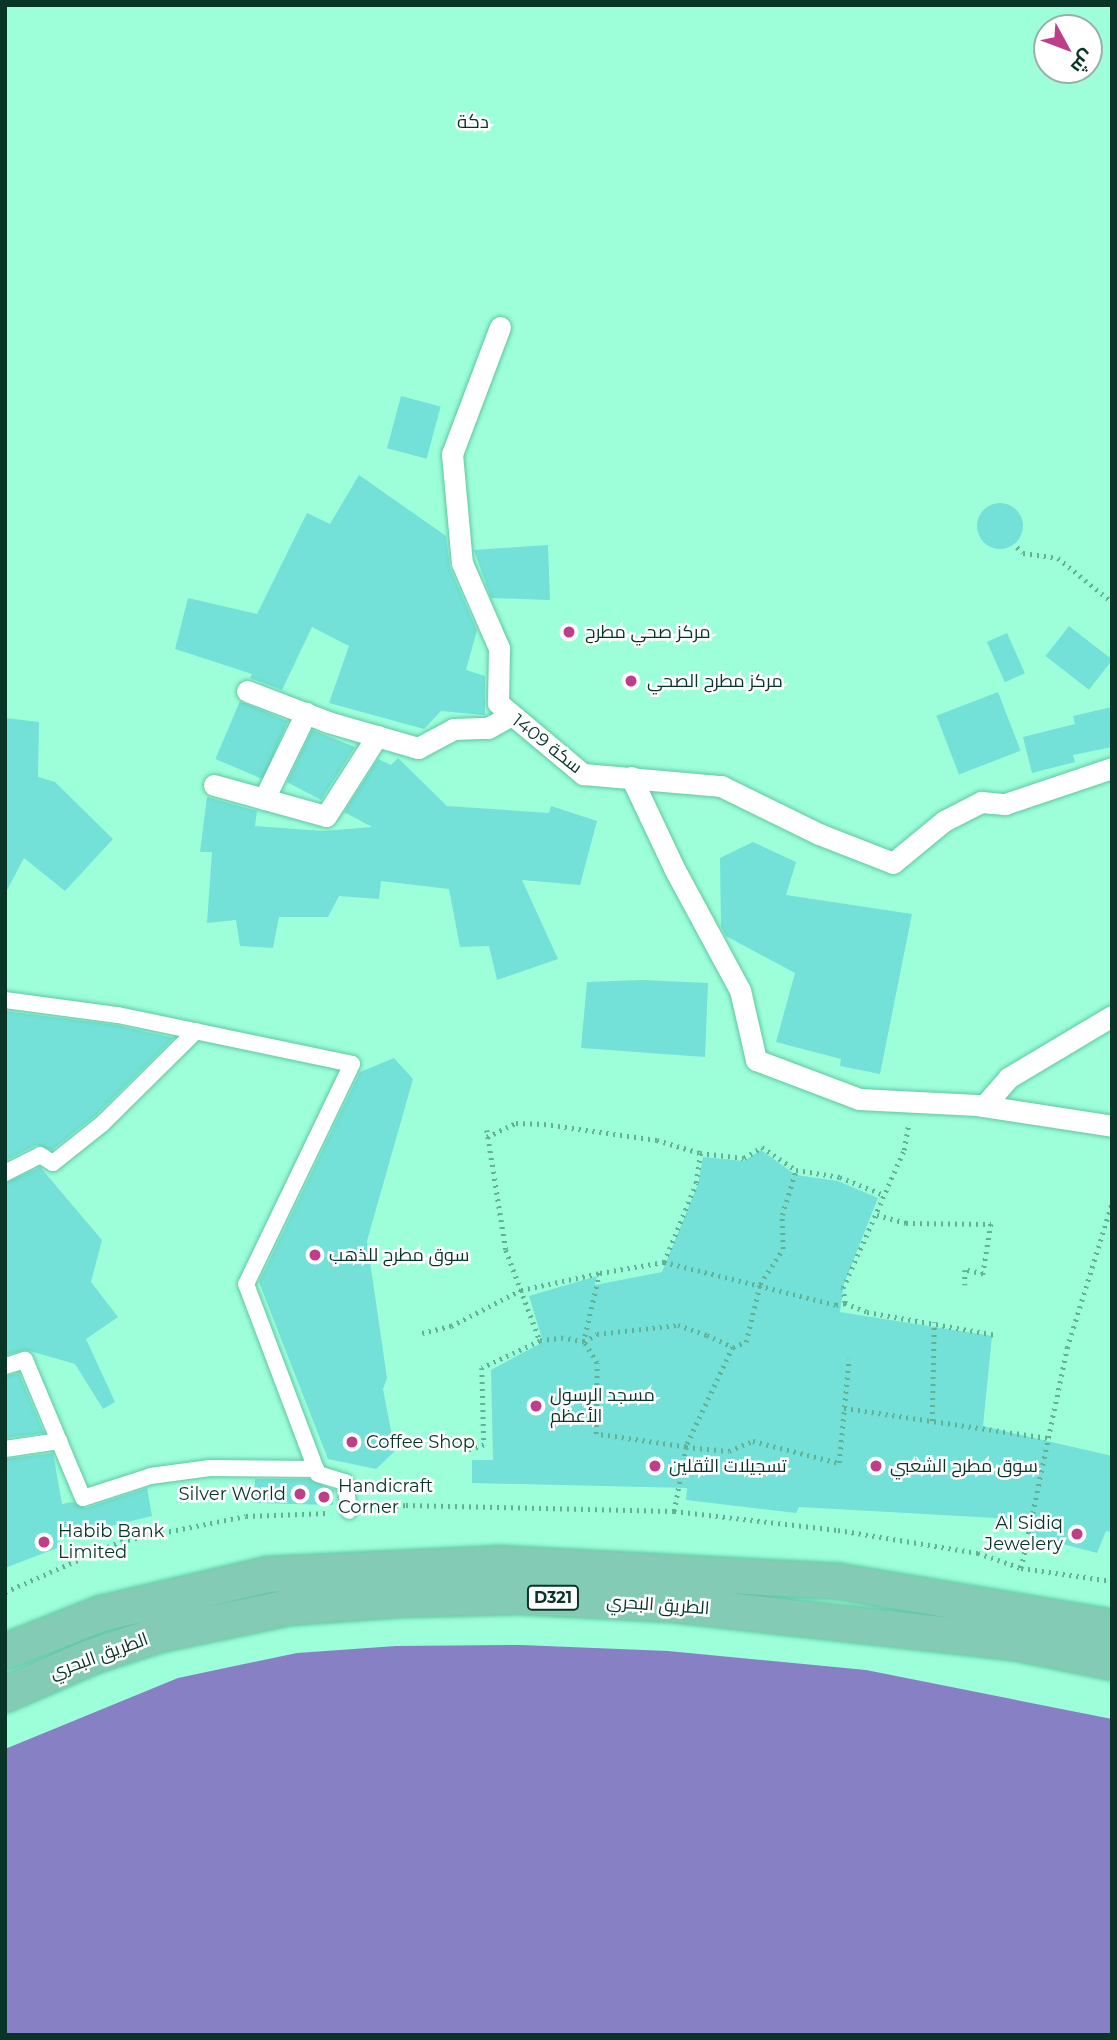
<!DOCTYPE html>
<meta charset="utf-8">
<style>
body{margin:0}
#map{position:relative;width:1117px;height:2040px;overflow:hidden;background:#9cffda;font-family:Montserrat,Cairo,sans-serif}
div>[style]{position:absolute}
.water>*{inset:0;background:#8880c5}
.building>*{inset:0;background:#73e1d7;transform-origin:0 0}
.round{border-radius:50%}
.path>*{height:4.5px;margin-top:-2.25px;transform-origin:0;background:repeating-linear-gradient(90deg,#63b195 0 2px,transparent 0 7px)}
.roads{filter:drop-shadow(0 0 2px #62c6a3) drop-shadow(0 0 2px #62c6a3)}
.pedestrian>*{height:16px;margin:-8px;padding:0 8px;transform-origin:8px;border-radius:8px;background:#fff}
.minor>*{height:21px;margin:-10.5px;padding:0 10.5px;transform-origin:10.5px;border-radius:10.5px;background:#fff}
.primary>*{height:35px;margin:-17.5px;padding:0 17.5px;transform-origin:17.5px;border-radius:17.5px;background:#83cbb5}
.dots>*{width:19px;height:19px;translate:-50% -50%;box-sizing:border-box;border:4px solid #fff;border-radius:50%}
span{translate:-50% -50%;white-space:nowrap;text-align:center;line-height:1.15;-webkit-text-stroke:5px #fff;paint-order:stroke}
.shield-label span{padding:2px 5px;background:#fff;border:2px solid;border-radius:5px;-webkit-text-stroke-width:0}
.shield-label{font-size:16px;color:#083527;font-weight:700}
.poi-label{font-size:18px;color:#083527}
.left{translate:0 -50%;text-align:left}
.right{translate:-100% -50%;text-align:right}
.street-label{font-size:18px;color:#083527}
.neighbourhood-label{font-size:19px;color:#083527}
.frame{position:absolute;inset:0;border:7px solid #083527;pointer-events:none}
.north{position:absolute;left:1033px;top:14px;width:70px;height:70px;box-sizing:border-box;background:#fff;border:2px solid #9caea9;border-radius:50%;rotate:131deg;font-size:19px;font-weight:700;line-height:28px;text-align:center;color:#083527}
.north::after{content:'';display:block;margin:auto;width:24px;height:32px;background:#be3e89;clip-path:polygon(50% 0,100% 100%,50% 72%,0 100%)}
</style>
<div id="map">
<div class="water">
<i style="clip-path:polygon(521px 1645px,668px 1651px,866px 1670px,1112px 1719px,1112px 2035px,5px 2035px,5px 1749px,178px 1678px,297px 1653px,396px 1646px)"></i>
</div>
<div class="building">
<i style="left:401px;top:396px;width:41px;height:54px;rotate:15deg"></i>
<i style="clip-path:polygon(359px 475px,446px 536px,450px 568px,477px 630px,466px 670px,485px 676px,485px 715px,441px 711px,424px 729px,329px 703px,349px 646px,312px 627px,282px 690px,250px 678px,252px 674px,175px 649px,188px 598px,257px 614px,307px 513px,330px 524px)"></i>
<i class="round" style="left:977px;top:503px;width:46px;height:46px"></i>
<i style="clip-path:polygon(548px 545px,550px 600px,491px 598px,474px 550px)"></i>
<i style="left:1069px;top:626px;width:55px;height:38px;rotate:38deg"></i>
<i style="left:1007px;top:633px;width:44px;height:22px;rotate:66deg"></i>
<i style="left:998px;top:692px;width:63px;height:66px;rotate:69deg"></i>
<i style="left:240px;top:701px;width:52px;height:63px;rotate:23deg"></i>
<i style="clip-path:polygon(1112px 707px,1112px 747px,1073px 755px,1075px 762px,1032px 773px,1023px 737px,1075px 724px,1073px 716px)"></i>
<i style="clip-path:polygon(5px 718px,39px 722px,38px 777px,55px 782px,113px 839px,65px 891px,24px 858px,5px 894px)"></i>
<i style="clip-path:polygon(312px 730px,355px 747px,321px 800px,287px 782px)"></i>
<i style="clip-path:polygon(398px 758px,447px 806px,549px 813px,551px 806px,597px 821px,580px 885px,522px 880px,558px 959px,497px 980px,489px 946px,460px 947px,449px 889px,381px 881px,379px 899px,339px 896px,328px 917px,279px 917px,273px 948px,240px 946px,236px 920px,207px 923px,212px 852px,200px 852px,207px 797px,257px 811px,255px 826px,323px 831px,372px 827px,344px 812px,378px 759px,391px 765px)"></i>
<i style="clip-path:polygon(753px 842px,796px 862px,786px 895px,912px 914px,880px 1074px,840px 1066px,841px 1059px,776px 1042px,795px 973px,726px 936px,721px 927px,720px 858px)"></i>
<i style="clip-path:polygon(643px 980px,708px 983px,705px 1057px,581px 1048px,587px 982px)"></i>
<i style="clip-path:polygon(5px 1011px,116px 1025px,174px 1038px,95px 1116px,52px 1150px,36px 1145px,5px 1161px)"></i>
<i style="clip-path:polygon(394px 1058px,413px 1079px,367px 1241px,387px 1378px,383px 1389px,395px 1451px,376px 1469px,328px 1459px,259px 1282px,360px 1072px)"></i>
<i style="clip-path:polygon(761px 1150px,796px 1175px,838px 1181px,878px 1198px,844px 1284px,840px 1312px,992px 1336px,983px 1426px,1112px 1456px,1112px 1532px,1106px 1531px,1097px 1553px,1028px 1535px,1032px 1520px,799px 1507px,796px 1513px,686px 1500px,687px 1488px,472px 1483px,472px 1460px,493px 1460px,491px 1370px,543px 1342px,529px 1296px,597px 1276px,595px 1285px,662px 1272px,698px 1184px,703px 1157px,744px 1161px)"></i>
<i style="clip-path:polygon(40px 1167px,102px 1240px,91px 1282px,118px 1317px,86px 1339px,115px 1402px,103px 1409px,75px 1364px,26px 1350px,5px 1355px,5px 1183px)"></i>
<i style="clip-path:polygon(19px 1373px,44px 1433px,5px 1438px,5px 1376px)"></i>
<i style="clip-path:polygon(53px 1453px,62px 1504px,73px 1502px,86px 1508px,147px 1488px,152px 1516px,57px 1539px,60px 1547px,5px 1568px,5px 1459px)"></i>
<i style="clip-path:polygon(255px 1479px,309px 1479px,334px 1490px,333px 1505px,254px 1503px)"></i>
</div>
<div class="path">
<i style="left:1017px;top:547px;width:8px;rotate:45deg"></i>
<i style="left:1023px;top:553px;width:35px;rotate:8deg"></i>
<i style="left:1058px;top:558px;width:70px;rotate:39.2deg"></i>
<i style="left:487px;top:1130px;width:121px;rotate:81deg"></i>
<i style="left:506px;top:1250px;width:97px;rotate:69.5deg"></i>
<i style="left:487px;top:1137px;width:32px;rotate:-26deg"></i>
<i style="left:516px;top:1123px;width:28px;rotate:2deg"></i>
<i style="left:544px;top:1124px;width:114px;rotate:8.1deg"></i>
<i style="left:657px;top:1140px;width:45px;rotate:16.8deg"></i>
<i style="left:700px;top:1153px;width:44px;rotate:6.5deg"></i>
<i style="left:744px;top:1158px;width:21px;rotate:-31deg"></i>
<i style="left:762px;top:1147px;width:41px;rotate:34.1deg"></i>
<i style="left:796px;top:1170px;width:45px;rotate:9deg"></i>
<i style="left:840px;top:1177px;width:48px;rotate:22.2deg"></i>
<i style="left:877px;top:1215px;width:30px;rotate:15deg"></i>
<i style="left:906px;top:1223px;width:85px;rotate:0.7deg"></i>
<i style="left:991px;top:1224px;width:51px;rotate:99.1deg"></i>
<i style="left:983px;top:1274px;width:18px;rotate:-167deg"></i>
<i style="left:965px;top:1270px;width:15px;rotate:90deg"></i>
<i style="left:664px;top:1262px;width:177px;rotate:14deg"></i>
<i style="left:836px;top:1305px;width:9px;rotate:-13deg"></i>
<i style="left:845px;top:1303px;width:24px;rotate:22deg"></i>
<i style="left:867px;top:1312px;width:131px;rotate:10.1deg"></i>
<i style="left:600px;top:1273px;width:65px;rotate:-9.8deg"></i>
<i style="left:664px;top:1262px;width:85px;rotate:-67.9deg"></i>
<i style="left:696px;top:1183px;width:30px;rotate:-82deg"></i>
<i style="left:845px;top:1303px;width:15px;rotate:-98deg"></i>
<i style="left:843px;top:1288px;width:151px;rotate:-66.2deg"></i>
<i style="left:904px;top:1150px;width:27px;rotate:-80deg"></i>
<i style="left:422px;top:1333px;width:30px;rotate:-14deg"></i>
<i style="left:451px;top:1326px;width:79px;rotate:-27.2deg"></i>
<i style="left:521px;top:1290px;width:81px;rotate:-12.1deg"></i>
<i style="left:600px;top:1273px;width:70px;rotate:103.2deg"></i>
<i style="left:584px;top:1342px;width:15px;rotate:-32deg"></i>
<i style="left:597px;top:1334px;width:81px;rotate:-6.3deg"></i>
<i style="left:678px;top:1325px;width:31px;rotate:19deg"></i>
<i style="left:707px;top:1335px;width:29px;rotate:25deg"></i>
<i style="left:733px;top:1347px;width:110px;rotate:115.2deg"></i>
<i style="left:686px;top:1447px;width:43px;rotate:5.3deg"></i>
<i style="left:729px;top:1451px;width:26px;rotate:-23deg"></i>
<i style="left:753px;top:1441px;width:89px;rotate:14.3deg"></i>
<i style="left:839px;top:1463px;width:105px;rotate:-84.6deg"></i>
<i style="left:733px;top:1347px;width:14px;rotate:-21deg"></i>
<i style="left:746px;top:1342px;width:60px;rotate:-76.4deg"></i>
<i style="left:760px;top:1284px;width:42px;rotate:-56.7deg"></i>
<i style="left:783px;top:1249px;width:34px;rotate:-92deg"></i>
<i style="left:782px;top:1215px;width:47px;rotate:-72.7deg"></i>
<i style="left:844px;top:1408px;width:206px;rotate:8.4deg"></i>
<i style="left:932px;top:1421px;width:99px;rotate:-88.8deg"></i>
<i style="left:368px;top:1509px;width:38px;rotate:-6deg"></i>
<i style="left:406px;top:1505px;width:268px;rotate:1.3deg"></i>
<i style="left:674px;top:1511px;width:65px;rotate:-79.4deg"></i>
<i style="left:686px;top:1447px;width:91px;rotate:-171.8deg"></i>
<i style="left:596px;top:1434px;width:71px;rotate:-89.2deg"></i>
<i style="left:597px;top:1363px;width:25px;rotate:-122deg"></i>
<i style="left:584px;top:1342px;width:21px;rotate:-169deg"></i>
<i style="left:563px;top:1338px;width:23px;rotate:173deg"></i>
<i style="left:540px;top:1341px;width:64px;rotate:155deg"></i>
<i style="left:482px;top:1368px;width:77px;rotate:88.5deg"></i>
<i style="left:484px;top:1445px;width:22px;rotate:162deg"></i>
<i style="left:674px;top:1511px;width:165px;rotate:6.6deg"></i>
<i style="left:838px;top:1530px;width:142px;rotate:9.3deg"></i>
<i style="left:978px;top:1553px;width:46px;rotate:19.2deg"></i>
<i style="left:1021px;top:1568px;width:92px;rotate:8.1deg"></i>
<i style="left:1021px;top:1568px;width:225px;rotate:-78.2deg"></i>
<i style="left:1067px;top:1348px;width:152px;rotate:-72.8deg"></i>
<i style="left:5px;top:1592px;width:127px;rotate:-23.7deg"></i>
<i style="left:121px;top:1541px;width:127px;rotate:-11.3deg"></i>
<i style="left:246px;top:1516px;width:82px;rotate:-2.1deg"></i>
</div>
<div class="roads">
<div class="pedestrian">
<i style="left:5px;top:1000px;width:114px;rotate:7.6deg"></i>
<i style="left:118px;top:1015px;width:239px;rotate:11.8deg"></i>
<i style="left:352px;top:1064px;width:244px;rotate:115.7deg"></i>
<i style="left:246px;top:1284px;width:198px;rotate:69.3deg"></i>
<i style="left:316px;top:1469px;width:106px;rotate:-179.5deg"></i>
<i style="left:210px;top:1468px;width:60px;rotate:172.3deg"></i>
<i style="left:151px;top:1476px;width:71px;rotate:162.1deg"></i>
<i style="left:83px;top:1498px;width:150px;rotate:-112.8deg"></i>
<i style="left:25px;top:1360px;width:21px;rotate:163deg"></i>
<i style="left:5px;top:1173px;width:39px;rotate:-27deg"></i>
<i style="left:40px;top:1155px;width:15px;rotate:32deg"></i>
<i style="left:53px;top:1163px;width:63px;rotate:-38.5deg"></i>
<i style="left:102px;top:1124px;width:132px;rotate:-44.7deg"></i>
<i style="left:5px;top:1449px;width:55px;rotate:-8.4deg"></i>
<i style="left:316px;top:1469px;width:5px;rotate:68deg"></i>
<i style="left:318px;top:1474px;width:28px;rotate:17deg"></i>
<i style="left:345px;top:1482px;width:29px;rotate:82deg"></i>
</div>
<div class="minor">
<i style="left:500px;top:327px;width:136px;rotate:110.7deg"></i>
<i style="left:452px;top:454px;width:109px;rotate:84.8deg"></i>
<i style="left:462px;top:563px;width:93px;rotate:66.5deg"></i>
<i style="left:499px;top:648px;width:55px;rotate:91deg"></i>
<i style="left:498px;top:703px;width:111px;rotate:39.9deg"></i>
<i style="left:583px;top:774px;width:139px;rotate:5deg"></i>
<i style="left:721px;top:786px;width:109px;rotate:26.1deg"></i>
<i style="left:819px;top:834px;width:79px;rotate:21.4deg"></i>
<i style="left:893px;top:863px;width:66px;rotate:-39.5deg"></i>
<i style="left:944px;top:821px;width:42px;rotate:-27.2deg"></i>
<i style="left:981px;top:802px;width:24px;rotate:5deg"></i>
<i style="left:1005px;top:804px;width:113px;rotate:-18.6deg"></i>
<i style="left:247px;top:691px;width:87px;rotate:20.9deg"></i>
<i style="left:328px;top:722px;width:94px;rotate:16.1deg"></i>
<i style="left:418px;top:748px;width:40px;rotate:-28deg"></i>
<i style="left:453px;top:729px;width:35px;rotate:-2deg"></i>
<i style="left:488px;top:728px;width:25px;rotate:-29deg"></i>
<i style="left:631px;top:777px;width:103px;rotate:64.7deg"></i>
<i style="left:675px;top:870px;width:136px;rotate:61.6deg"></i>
<i style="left:740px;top:990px;width:72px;rotate:77.1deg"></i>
<i style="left:756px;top:1060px;width:110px;rotate:20.7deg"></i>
<i style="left:859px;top:1099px;width:118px;rotate:2.9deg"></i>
<i style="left:977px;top:1105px;width:137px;rotate:8.8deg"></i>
<i style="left:214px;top:785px;width:116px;rotate:15.5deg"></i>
<i style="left:326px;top:816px;width:95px;rotate:-57.5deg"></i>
<i style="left:264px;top:799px;width:96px;rotate:-64deg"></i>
<i style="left:984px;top:1106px;width:37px;rotate:-49deg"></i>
<i style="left:1008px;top:1078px;width:121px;rotate:-30.8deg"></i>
</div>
<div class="primary">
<i style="left:5px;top:1651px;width:103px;rotate:-21.6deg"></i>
<i style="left:101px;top:1613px;width:171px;rotate:-13.2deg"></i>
<i style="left:267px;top:1574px;width:231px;rotate:-2.7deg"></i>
<i style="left:498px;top:1563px;width:340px;rotate:3deg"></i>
<i style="left:838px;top:1581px;width:278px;rotate:9.5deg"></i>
<i style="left:5px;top:1694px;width:95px;rotate:-23.6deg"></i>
<i style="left:92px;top:1656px;width:71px;rotate:-18.2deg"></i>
<i style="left:159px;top:1634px;width:132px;rotate:-11.8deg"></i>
<i style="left:288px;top:1607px;width:112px;rotate:-4.1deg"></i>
<i style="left:400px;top:1599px;width:120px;rotate:-1.4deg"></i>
<i style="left:520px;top:1596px;width:153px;rotate:3deg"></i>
<i style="left:673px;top:1604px;width:343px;rotate:6.4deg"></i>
<i style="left:1014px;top:1642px;width:100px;rotate:11.5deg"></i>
</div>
</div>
<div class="dots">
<i style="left:569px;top:632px;background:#be3e89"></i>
<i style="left:631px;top:681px;background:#be3e89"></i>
<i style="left:315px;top:1255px;background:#be3e89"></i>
<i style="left:536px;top:1406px;background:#be3e89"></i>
<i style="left:352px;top:1442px;background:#be3e89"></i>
<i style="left:655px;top:1466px;background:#be3e89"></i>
<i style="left:876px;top:1466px;background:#be3e89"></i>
<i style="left:300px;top:1494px;background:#be3e89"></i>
<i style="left:324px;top:1497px;background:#be3e89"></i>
<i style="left:1077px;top:1534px;background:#be3e89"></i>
<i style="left:44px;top:1542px;background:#be3e89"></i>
</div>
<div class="shield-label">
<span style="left:553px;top:1598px">D321</span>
</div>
<div class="poi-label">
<span class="left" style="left:585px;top:632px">مركز صحي مطرح</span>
<span class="left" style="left:647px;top:681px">مركز مطرح الصحي</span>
<span class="left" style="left:329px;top:1255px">سوق مطرح للذهب</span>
<span class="left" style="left:550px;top:1406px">مسجد الرسول<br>الأعظم</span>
<span class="left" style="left:366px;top:1442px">Coffee Shop</span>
<span class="left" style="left:669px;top:1466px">تسجيلات الثقلين</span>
<span class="left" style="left:890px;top:1466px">سوق مطرح الشعبي</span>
<span class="left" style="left:338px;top:1497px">Handicraft<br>Corner</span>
<span class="right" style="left:286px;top:1494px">Silver World</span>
<span class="right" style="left:1063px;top:1534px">Al Sidiq<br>Jewelery</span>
<span class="left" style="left:58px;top:1542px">Habib Bank<br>Limited</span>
</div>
<div class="street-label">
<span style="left:547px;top:744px;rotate:38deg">1409 سكة</span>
<span style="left:658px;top:1605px;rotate:4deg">الطريق البحري</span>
<span style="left:99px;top:1656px;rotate:-20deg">الطريق البحري</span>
</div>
<div class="neighbourhood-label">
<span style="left:473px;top:122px">دكة</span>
</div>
<div class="frame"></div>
<div class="north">ش</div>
</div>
